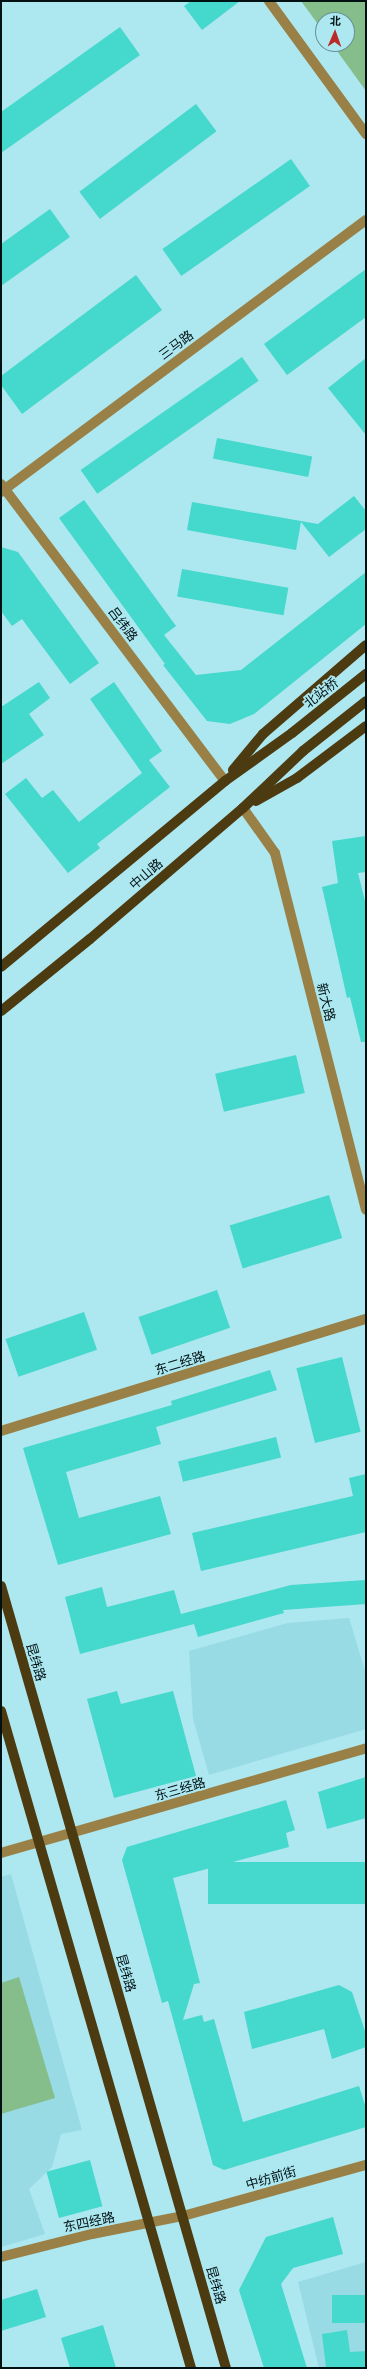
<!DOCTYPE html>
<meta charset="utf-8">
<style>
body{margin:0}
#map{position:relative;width:367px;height:2369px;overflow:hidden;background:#ade7ef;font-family:"Exo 2","Noto Sans SC",sans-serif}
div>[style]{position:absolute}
.built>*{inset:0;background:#98dbe5}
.green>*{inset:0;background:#85bd8b}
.building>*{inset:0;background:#45d8cc;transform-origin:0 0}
.minor>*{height:10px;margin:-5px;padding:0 5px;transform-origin:5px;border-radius:5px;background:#998046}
.major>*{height:10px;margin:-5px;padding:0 5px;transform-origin:5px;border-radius:5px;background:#4c3b11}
span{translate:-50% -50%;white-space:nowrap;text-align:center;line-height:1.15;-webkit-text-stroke:3.5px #ade7ef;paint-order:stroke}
.street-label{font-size:13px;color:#001114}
.frame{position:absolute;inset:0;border:2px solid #001114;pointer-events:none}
.north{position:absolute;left:315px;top:12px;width:40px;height:40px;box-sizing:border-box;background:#ade7ef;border:1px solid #689197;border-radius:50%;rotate:2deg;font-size:11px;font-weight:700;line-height:16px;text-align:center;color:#001114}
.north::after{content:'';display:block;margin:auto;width:14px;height:18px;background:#ba2b28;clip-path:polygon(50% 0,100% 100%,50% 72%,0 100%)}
</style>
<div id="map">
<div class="built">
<i style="clip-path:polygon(349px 1618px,366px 1674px,366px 1729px,209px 1775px,193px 1719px,189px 1651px,288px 1623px)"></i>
<i style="clip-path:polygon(11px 1874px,82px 2130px,61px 2134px,52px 2167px,29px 2189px,45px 2234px,1px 2247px,1px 1877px)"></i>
<i style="clip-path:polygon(366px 2262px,366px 2368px,319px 2368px,298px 2282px)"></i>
</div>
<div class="green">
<i style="clip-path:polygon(301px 1px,366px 1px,366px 91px,332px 44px,347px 44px,347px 20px,323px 20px,323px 31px)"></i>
<i style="clip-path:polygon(19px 1977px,55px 2098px,1px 2114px,1px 1983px)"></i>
</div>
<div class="building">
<i style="clip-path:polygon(191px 1px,240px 1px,202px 30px,184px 6px)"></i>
<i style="clip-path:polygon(120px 27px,140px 55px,1px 153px,1px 112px)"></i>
<i style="left:196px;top:104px;width:34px;height:146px;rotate:53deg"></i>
<i style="left:291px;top:159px;width:33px;height:157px;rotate:55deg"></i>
<i style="clip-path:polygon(50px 209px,70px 237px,1px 286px,1px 244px)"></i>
<i style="clip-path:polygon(366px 269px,366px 317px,287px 375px,264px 344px)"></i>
<i style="clip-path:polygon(136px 275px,162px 310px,22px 414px,1px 385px,1px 376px)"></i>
<i style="left:242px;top:357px;width:29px;height:197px;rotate:55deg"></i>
<i style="clip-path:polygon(366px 358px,366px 435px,328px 388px)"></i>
<i style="left:217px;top:438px;width:97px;height:21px;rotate:11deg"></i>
<i style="clip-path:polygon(354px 496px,366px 511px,366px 529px,329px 557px,301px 522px,296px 550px,187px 530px,192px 502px,318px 524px)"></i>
<i style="clip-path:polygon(84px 500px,176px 626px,164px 635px,196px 675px,241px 670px,366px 572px,366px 624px,254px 714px,230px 724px,207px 721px,163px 665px,165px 664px,59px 518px)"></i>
<i style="clip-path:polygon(1px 547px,18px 552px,99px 663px,70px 684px,22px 619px,12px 626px,1px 611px)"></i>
<i style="left:182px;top:569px;width:108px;height:28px;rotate:10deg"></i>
<i style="clip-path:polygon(39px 682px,50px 698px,29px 714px,44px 735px,1px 764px,1px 707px)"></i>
<i style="clip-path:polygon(114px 682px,162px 751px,149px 760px,170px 787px,97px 844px,100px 848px,68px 873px,5px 794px,26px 778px,42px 798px,53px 790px,79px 822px,142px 773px,90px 699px)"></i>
<i style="clip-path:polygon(366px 836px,366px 872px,358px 873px,366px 905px,366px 1042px,361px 1042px,350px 997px,347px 998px,322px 887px,338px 883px,332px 841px)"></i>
<i style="left:296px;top:1055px;width:39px;height:83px;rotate:77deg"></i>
<i style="left:329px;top:1195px;width:45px;height:104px;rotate:73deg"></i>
<i style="left:217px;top:1290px;width:40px;height:83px;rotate:71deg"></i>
<i style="left:84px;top:1312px;width:40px;height:83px;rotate:71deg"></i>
<i style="left:342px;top:1357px;width:77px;height:47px;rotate:76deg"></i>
<i style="clip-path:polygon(270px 1370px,277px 1390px,156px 1427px,161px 1444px,66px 1472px,79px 1518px,160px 1496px,171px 1534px,58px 1565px,23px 1448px,172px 1405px,171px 1401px)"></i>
<i style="left:276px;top:1437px;width:21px;height:101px;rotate:76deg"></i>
<i style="clip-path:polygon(366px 1474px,366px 1532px,201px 1571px,192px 1533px,353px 1496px,349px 1478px)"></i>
<i style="clip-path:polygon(366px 1580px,366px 1604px,283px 1610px,284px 1613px,198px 1637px,194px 1624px,80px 1654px,65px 1597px,102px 1587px,107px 1607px,174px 1590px,181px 1614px,291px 1585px)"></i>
<i style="clip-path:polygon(117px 1691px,121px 1704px,173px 1691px,196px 1776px,114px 1798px,87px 1699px)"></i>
<i style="clip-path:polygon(366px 1777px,366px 1818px,327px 1829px,318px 1792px)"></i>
<i style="clip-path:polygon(286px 1800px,295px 1830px,286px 1833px,289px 1847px,173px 1878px,200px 1983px,194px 1984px,183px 2020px,202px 2015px,204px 2022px,214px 2019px,243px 2122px,359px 2086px,366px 2108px,366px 2127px,224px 2170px,213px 2165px,168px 2001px,162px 2003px,122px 1860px,127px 1847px)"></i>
<i style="left:366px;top:1862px;width:42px;height:158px;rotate:90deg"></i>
<i style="clip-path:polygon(339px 1985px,352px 1992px,366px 2034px,366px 2047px,332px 2059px,324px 2029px,252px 2049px,244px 2012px)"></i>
<i style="left:90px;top:2160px;width:48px;height:45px;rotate:75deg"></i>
<i style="clip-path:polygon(333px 2217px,343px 2254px,293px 2268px,281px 2284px,307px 2368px,264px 2368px,239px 2290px,266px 2237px)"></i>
<i style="clip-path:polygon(37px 2289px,46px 2317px,1px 2331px,1px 2300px)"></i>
<i style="left:366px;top:2295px;width:28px;height:34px;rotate:90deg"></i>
<i style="clip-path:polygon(103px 2325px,116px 2368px,70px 2368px,61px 2338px)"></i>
<i style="clip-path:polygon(347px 2330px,350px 2352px,366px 2351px,366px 2368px,326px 2368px,322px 2334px)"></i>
</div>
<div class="minor">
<i style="left:269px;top:1px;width:165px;rotate:53.9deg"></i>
<i style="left:1px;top:484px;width:372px;rotate:53deg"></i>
<i style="left:1px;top:492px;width:455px;rotate:-36.7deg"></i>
<i style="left:243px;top:808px;width:55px;rotate:54.6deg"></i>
<i style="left:275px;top:853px;width:368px;rotate:75.7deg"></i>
<i style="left:1px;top:1431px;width:382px;rotate:-17.1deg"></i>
<i style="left:1px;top:1853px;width:380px;rotate:-16deg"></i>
<i style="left:1px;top:2257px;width:94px;rotate:-14.2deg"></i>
<i style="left:92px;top:2234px;width:93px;rotate:-11.2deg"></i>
<i style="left:183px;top:2216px;width:190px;rotate:-15.6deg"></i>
</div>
<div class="major">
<i style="left:233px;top:770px;width:47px;rotate:-50.2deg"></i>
<i style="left:263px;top:734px;width:136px;rotate:-40.8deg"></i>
<i style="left:256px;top:801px;width:47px;rotate:-29.3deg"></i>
<i style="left:297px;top:778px;width:86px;rotate:-37deg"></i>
<i style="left:1px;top:967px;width:291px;rotate:-39.7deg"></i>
<i style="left:225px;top:781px;width:82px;rotate:-35.6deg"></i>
<i style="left:292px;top:733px;width:95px;rotate:-38.6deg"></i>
<i style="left:1px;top:1011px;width:114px;rotate:-39deg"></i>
<i style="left:90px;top:939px;width:201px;rotate:-40.6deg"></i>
<i style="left:243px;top:808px;width:83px;rotate:-43.5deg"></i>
<i style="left:303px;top:751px;width:80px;rotate:-38.4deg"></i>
<i style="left:1px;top:1586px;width:814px;rotate:73.95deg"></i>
<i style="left:1px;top:1711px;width:684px;rotate:73.87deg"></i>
</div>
<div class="street-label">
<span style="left:176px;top:345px;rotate:-37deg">三马路</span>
<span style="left:123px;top:624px;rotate:53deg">吕纬路</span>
<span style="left:321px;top:693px;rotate:-38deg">北站桥</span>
<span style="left:146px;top:874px;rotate:-41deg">中山路</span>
<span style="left:326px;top:1002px;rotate:76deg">新大路</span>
<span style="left:180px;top:1363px;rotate:-17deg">东二经路</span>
<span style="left:36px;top:1662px;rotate:74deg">昆纬路</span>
<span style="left:180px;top:1789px;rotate:-16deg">东三经路</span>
<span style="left:126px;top:1973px;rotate:74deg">昆纬路</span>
<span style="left:271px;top:2178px;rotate:-16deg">中纺前街</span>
<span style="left:89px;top:2222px;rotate:-12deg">东四经路</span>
<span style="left:216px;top:2285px;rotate:74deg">昆纬路</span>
</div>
<div class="frame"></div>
<div class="north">北</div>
</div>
